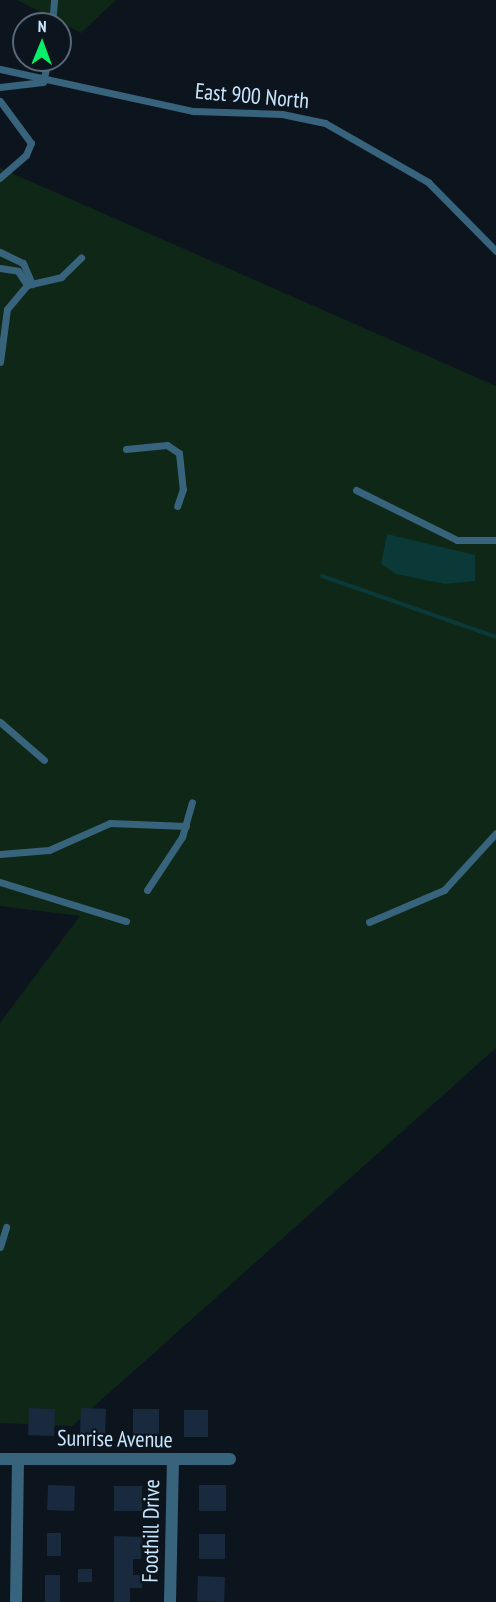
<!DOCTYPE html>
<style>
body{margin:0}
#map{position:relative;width:496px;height:1602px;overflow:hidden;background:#0c151e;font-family:"PT Sans Narrow",sans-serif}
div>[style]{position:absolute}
.green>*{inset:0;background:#0f2716}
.water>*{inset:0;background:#0a3937}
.stream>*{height:4px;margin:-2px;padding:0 2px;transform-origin:2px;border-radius:2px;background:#0a3937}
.building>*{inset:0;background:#192a3e;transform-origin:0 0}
.lane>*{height:7px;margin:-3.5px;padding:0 3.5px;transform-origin:3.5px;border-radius:3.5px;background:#38637c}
.street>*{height:12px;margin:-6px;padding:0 6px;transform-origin:6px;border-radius:6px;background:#38637c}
span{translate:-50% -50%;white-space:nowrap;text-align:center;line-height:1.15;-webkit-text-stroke:4.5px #0c151e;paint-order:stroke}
.street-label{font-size:22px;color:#cae7fe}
.north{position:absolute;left:12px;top:12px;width:60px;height:60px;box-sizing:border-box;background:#0c151e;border:2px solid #586978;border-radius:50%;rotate:1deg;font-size:16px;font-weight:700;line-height:24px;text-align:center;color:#cae7fe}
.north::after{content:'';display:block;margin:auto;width:21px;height:27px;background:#05ef68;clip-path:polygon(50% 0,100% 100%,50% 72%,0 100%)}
</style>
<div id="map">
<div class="green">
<i style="clip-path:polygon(17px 0,116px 0,81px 33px)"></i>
<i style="clip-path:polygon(0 168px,496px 386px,496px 1048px,72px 1426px,0 1423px,0 1023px,80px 916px,0 906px)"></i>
</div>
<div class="water">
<i style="clip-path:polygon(387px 534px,475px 555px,475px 581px,445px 584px,396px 574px,381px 564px)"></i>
</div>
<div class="stream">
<i style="left:322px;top:576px;width:184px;rotate:19.3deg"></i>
</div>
<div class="building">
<i style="left:29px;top:1408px;width:26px;height:27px;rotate:2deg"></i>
<i style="left:81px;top:1408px;width:25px;height:27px;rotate:2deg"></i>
<i style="left:133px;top:1409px;width:26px;height:27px"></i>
<i style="left:184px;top:1410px;width:24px;height:27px"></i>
<i style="left:48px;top:1485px;width:27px;height:25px;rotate:2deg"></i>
<i style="left:199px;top:1485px;width:27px;height:26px"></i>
<i style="left:114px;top:1486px;width:28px;height:25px"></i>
<i style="left:47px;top:1533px;width:14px;height:23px"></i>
<i style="left:199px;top:1534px;width:26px;height:25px"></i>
<i style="clip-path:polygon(114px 1536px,142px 1537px,141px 1559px,133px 1559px,133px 1575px,142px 1575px,142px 1588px,130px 1588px,130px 1602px,114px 1602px)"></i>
<i style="left:78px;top:1569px;width:14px;height:13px"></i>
<i style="left:45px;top:1575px;width:15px;height:27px"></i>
<i style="left:198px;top:1576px;width:27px;height:25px;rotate:2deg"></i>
</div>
<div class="lane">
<i style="left:52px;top:24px;width:24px;rotate:-85deg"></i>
<i style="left:0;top:69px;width:198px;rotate:12.3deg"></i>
<i style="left:193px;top:111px;width:89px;rotate:1.9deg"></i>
<i style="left:282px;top:114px;width:44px;rotate:11.8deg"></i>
<i style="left:325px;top:123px;width:119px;rotate:29.8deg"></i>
<i style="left:428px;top:182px;width:97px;rotate:45.4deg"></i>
<i style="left:0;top:87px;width:43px;rotate:-6.6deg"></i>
<i style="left:43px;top:82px;width:23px;rotate:-77deg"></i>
<i style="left:0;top:101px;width:52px;rotate:53.6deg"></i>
<i style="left:31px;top:143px;width:13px;rotate:113deg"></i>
<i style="left:26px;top:155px;width:35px;rotate:139deg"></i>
<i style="left:0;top:252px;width:25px;rotate:26deg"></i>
<i style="left:23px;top:263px;width:23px;rotate:67deg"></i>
<i style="left:0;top:268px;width:18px;rotate:9deg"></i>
<i style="left:18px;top:271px;width:17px;rotate:57deg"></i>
<i style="left:0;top:362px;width:53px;rotate:-82.5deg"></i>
<i style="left:7px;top:309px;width:31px;rotate:-50deg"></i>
<i style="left:27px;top:285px;width:35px;rotate:-13deg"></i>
<i style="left:61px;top:277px;width:28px;rotate:-44deg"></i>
<i style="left:126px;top:449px;width:41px;rotate:-5.6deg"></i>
<i style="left:167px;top:445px;width:14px;rotate:34deg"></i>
<i style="left:179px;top:453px;width:36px;rotate:84deg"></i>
<i style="left:183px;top:489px;width:18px;rotate:109deg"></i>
<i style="left:356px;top:490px;width:113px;rotate:26.3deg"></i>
<i style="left:457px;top:540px;width:39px"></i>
<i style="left:0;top:722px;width:58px;rotate:40.8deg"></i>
<i style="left:0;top:854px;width:49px;rotate:-4.7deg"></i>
<i style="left:49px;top:850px;width:67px;rotate:-23.9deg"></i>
<i style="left:110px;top:823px;width:76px;rotate:2.3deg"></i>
<i style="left:0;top:882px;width:132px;rotate:17.2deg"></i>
<i style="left:147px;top:890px;width:64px;rotate:-56.6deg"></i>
<i style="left:182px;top:837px;width:36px;rotate:-74deg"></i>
<i style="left:369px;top:922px;width:82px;rotate:-23.1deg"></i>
<i style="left:444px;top:890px;width:77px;rotate:-47.6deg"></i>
<i style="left:0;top:1247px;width:21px;rotate:-73deg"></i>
</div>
<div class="street">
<i style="left:0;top:1459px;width:230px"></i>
<i style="left:16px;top:1602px;width:143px;rotate:-89.2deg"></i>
<i style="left:170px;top:1602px;width:141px;rotate:-88.8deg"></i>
</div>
<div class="street-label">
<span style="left:252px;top:96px;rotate:5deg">East 900 North</span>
<span style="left:115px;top:1439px;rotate:1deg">Sunrise Avenue</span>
<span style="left:151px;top:1531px;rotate:-89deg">Foothill Drive</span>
</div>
<div class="north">N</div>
</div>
